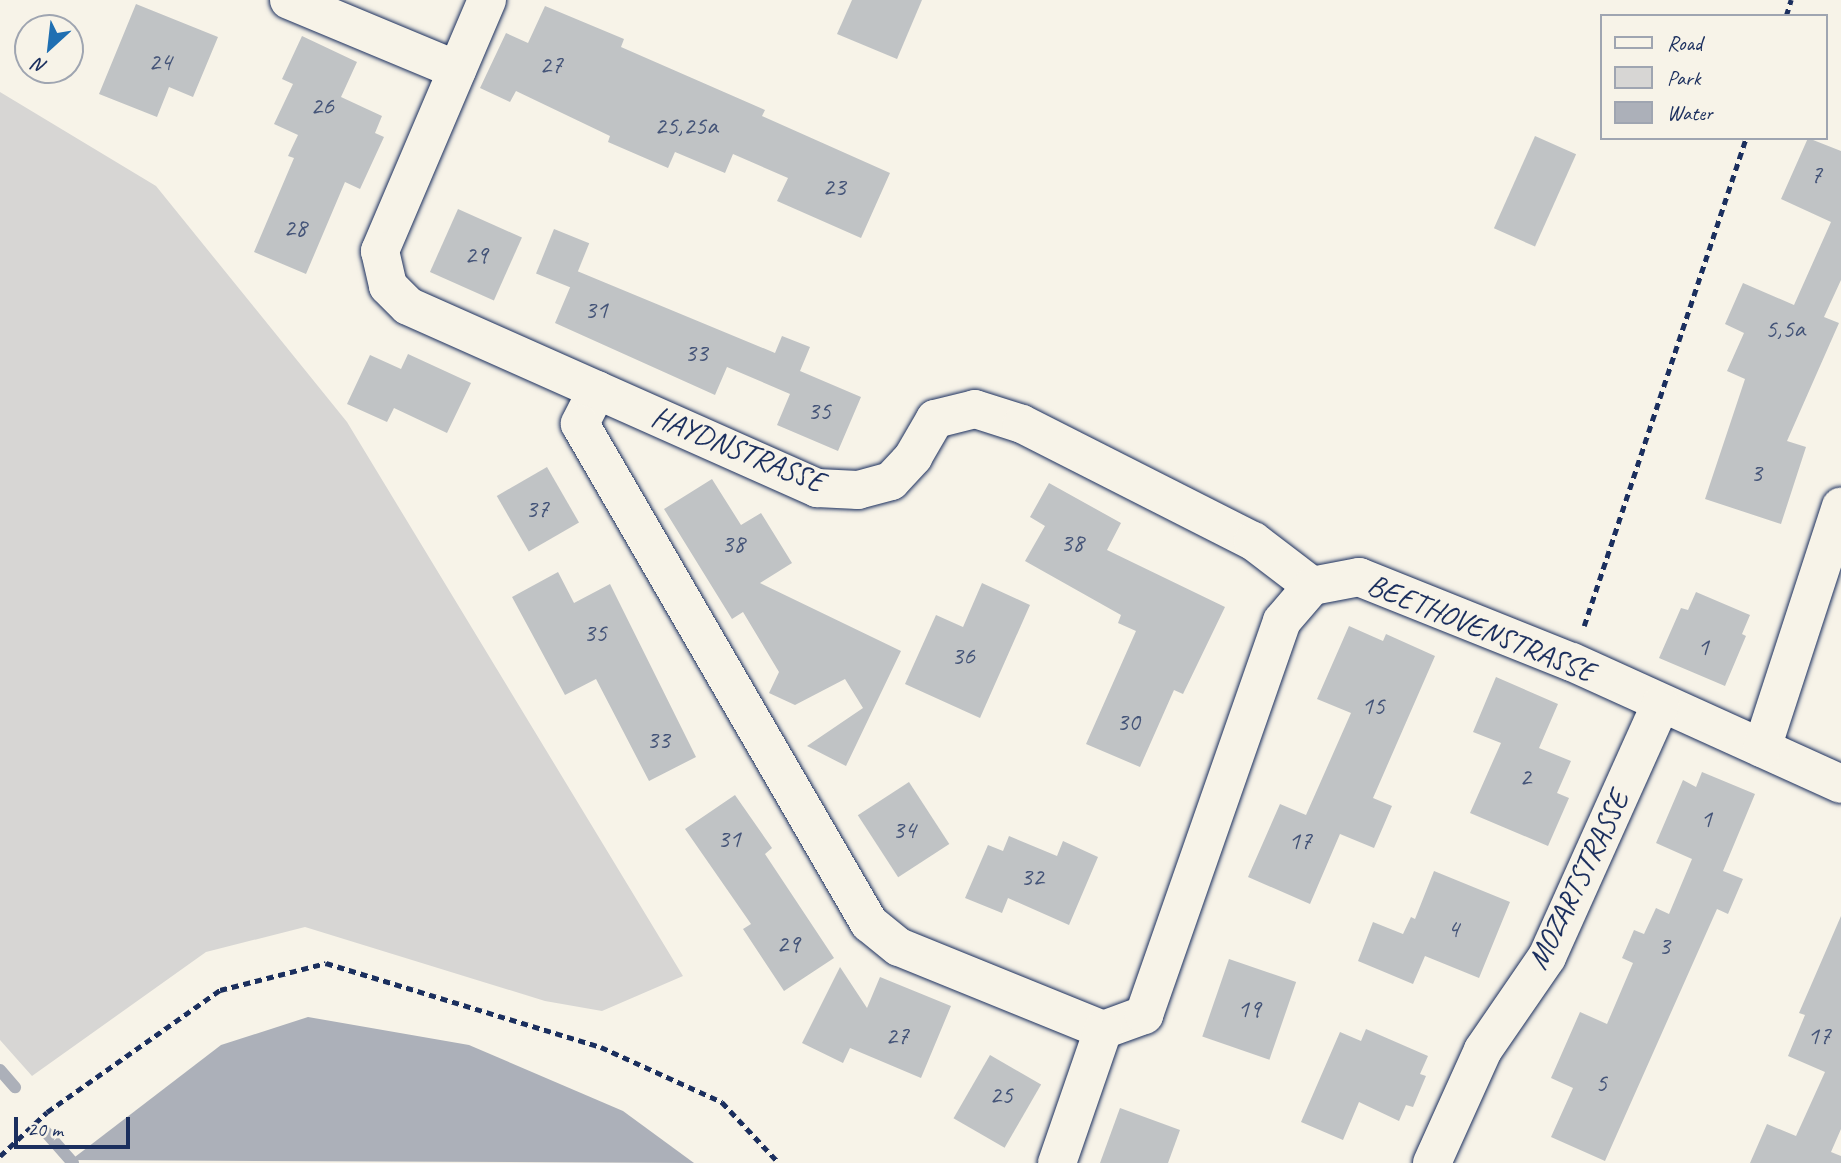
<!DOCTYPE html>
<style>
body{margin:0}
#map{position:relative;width:1841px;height:1163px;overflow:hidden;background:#f7f3e8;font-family:Caveat,sans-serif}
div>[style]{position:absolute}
.green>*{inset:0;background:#d7d6d4}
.water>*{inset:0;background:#acb0b9}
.stream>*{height:12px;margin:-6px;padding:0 6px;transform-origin:6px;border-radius:6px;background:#acb0b9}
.building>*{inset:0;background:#c0c3c5;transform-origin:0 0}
.path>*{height:4.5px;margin-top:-2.25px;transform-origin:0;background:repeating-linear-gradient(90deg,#1b2f5e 0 7px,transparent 0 12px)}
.roads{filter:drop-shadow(0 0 2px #1b2f5e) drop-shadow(0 0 2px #1b2f5e)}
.minor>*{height:38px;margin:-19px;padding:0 19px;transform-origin:19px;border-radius:19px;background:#f7f3e8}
span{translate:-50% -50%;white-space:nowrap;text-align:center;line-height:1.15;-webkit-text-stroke:5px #f7f3e8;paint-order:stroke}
.number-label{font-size:26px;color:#445478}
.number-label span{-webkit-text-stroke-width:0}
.street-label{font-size:30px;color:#1b2f5e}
.legend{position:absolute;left:1600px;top:14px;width:228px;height:126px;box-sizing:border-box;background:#f7f3e8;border:2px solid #9fa5b1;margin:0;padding:9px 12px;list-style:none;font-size:21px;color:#1b2f5e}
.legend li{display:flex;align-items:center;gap:14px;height:35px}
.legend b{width:35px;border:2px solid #9fa5b1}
.north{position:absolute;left:14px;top:14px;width:70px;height:70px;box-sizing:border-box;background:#f7f3e8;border:2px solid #9fa5b1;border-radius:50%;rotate:207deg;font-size:19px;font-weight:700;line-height:28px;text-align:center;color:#1b2f5e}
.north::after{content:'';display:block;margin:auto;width:24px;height:32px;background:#1f6fb2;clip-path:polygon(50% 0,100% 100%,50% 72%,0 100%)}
.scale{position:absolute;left:14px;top:1117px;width:116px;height:32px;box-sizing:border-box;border:4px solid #1b2f5e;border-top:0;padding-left:9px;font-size:21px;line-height:24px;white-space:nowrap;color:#1b2f5e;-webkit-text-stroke:5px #f7f3e8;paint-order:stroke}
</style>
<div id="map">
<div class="green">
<i style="clip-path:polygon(0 92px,156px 186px,347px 422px,683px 976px,602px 1011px,545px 1001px,305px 927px,206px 952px,32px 1076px,0 1040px)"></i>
</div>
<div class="water">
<i style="clip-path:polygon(308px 1017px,469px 1045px,623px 1111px,694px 1163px,71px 1160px,221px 1045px)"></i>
</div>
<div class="stream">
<i style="left:0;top:1070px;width:23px;rotate:49deg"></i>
<i style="left:44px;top:1130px;width:44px;rotate:48.7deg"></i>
</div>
<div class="building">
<i style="clip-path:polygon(852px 0,922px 0,897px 59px,837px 34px)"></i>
<i style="clip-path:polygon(136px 4px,218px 37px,193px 97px,169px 87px,157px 117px,99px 94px)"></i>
<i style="clip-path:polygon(545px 6px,624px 39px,621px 47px,765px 110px,762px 116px,890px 173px,861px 238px,777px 201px,788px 178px,733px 154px,725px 173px,675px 152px,668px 168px,608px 142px,610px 136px,516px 91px,510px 102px,480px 88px,506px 33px,528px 43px)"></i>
<i style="clip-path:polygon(302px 36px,357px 62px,341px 97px,382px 116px,375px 133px,384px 137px,360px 189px,345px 182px,306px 274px,254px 252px,294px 158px,288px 156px,298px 135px,274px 124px,293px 84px,282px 79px)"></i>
<i style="left:1535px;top:136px;width:45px;height:101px;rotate:24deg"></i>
<i style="clip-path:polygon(1808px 138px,1841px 151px,1841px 280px,1824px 317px,1839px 323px,1787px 441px,1806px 447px,1781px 524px,1705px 499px,1745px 379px,1727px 371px,1744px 333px,1725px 324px,1743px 283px,1794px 305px,1831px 222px,1781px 199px)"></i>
<i style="left:458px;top:209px;width:70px;height:69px;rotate:24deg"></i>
<i style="left:554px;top:229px;width:38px;height:48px;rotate:22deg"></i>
<i style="clip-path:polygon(577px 271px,775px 353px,782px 336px,810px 347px,800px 371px,861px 397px,838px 451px,777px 425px,790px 394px,727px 367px,715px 395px,555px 323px)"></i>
<i style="clip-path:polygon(408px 354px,471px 383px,447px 433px,394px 408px,387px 422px,347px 404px,370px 355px,401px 369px)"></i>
<i style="left:547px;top:467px;width:64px;height:58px;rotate:60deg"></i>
<i style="clip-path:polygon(712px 479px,741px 525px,761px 513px,792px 563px,760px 583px,901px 651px,846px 766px,807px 746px,863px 708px,845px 679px,795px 705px,769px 693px,779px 672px,743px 612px,732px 619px,664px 509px)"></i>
<i style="clip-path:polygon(1049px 483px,1121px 523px,1107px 550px,1225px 607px,1183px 694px,1174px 690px,1140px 767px,1086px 744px,1136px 631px,1118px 623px,1121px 615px,1025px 561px,1045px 526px,1030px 517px)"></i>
<i style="clip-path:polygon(558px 572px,574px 603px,610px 584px,696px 757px,649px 781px,596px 679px,565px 695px,512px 597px)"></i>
<i style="clip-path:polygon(982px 583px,1030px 605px,980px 718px,905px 684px,936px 615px,963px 627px)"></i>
<i style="clip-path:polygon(1696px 592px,1750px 615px,1742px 634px,1746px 636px,1725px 686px,1659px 658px,1681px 608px,1688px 610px)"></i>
<i style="clip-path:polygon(1349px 626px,1383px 641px,1386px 634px,1435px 656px,1373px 798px,1392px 806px,1374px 848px,1340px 834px,1310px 904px,1248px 877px,1280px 804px,1306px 815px,1351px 713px,1317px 699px)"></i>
<i style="clip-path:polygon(1496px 677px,1558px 704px,1539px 748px,1571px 761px,1557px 793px,1569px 798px,1548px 846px,1470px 813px,1501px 743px,1473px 732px)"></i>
<i style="clip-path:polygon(1702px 772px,1755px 794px,1723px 871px,1743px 879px,1728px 914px,1717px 909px,1605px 1161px,1551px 1137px,1573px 1088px,1551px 1078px,1580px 1012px,1607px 1024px,1633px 963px,1622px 958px,1634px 930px,1644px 934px,1656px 908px,1669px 914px,1692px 859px,1656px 843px,1683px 780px,1696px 787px)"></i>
<i style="left:909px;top:782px;width:74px;height:61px;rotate:57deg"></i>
<i style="clip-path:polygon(735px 795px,772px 848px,765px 854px,834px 958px,784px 991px,743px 929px,751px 924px,685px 829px)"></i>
<i style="clip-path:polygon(1009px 836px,1057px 856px,1063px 841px,1098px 857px,1069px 925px,1008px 898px,1002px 913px,965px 898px,988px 845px,1003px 851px)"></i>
<i style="clip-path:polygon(1434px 871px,1510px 902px,1479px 978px,1425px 956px,1413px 984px,1358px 961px,1373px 922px,1403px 934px,1411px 917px,1415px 919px)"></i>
<i style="clip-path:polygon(1841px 916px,1841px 1129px,1831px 1152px,1841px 1156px,1841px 1163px,1750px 1163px,1767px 1124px,1796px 1136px,1825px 1072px,1788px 1056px,1805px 1015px,1799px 1013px)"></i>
<i style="left:1229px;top:959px;width:71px;height:82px;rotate:19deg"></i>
<i style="clip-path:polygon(840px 967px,867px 1008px,880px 977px,951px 1006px,921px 1078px,850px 1048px,843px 1063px,802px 1043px)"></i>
<i style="clip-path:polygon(1366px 1029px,1428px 1056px,1420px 1074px,1426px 1076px,1413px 1107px,1406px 1105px,1399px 1121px,1359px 1102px,1343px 1140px,1301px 1122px,1340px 1032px,1361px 1041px)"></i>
<i style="left:990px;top:1055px;width:59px;height:73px;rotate:30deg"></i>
<i style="clip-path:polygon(1120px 1108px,1180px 1130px,1168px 1163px,1100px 1163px)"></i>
</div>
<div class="path">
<i style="left:1786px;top:16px;width:17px;rotate:-73deg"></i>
<i style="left:1584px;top:626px;width:514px;rotate:-71.64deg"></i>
<i style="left:0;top:1156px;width:64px;rotate:-43.1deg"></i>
<i style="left:47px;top:1112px;width:212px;rotate:-35.2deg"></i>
<i style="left:220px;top:990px;width:109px;rotate:-14.3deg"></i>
<i style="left:326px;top:963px;width:288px;rotate:17deg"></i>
<i style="left:601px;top:1047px;width:133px;rotate:24.4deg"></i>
<i style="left:722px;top:1102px;width:83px;rotate:46.9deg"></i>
</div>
<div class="roads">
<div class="minor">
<i style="left:289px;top:0;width:182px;rotate:22.6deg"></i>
<i style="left:487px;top:0;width:273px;rotate:113.1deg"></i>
<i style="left:380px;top:251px;width:36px;rotate:77deg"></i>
<i style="left:388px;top:286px;width:28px;rotate:45deg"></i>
<i style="left:408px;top:306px;width:448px;rotate:24deg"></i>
<i style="left:817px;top:488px;width:41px;rotate:2.8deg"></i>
<i style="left:858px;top:490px;width:34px;rotate:-15deg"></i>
<i style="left:891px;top:481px;width:33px;rotate:-47deg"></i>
<i style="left:913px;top:457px;width:44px;rotate:-59.9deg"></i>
<i style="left:935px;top:419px;width:41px;rotate:-14deg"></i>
<i style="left:975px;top:409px;width:49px;rotate:17.7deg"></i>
<i style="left:1022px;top:424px;width:259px;rotate:26.9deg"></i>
<i style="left:1253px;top:541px;width:74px;rotate:37.3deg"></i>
<i style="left:597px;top:390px;width:38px;rotate:117deg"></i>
<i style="left:580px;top:424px;width:577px;rotate:59.92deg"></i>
<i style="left:869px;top:923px;width:38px;rotate:39deg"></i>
<i style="left:899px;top:947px;width:220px;rotate:22.1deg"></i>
<i style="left:1103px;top:1030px;width:44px;rotate:-20.1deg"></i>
<i style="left:1144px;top:1015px;width:417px;rotate:-70.7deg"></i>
<i style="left:1282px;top:621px;width:46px;rotate:-49.4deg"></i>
<i style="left:1312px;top:586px;width:48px;rotate:-10.8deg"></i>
<i style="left:1359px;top:577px;width:229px;rotate:21.8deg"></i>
<i style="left:1572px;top:662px;width:295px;rotate:24.4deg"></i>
<i style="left:1762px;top:748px;width:254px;rotate:-71.9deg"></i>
<i style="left:1057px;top:1163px;width:141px;rotate:-70.9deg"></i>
<i style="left:1432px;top:1163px;width:124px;rotate:-65.7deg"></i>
<i style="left:1483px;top:1050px;width:113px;rotate:-55.5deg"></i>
<i style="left:1547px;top:957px;width:276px;rotate:-65.8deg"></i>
</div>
</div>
<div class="number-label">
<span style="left:160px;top:62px">24</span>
<span style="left:551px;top:65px">27</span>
<span style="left:322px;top:106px">26</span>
<span style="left:686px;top:126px">25,25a</span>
<span style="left:1816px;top:175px">7</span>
<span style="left:834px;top:187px">23</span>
<span style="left:295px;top:228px">28</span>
<span style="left:476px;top:255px">29</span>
<span style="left:596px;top:310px">31</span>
<span style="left:1785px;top:329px">5,5a</span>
<span style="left:696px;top:353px">33</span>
<span style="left:819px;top:411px">35</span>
<span style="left:1756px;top:473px">3</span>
<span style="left:537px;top:509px">37</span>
<span style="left:1072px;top:543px">38</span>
<span style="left:733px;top:544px">38</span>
<span style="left:595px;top:633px">35</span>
<span style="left:1703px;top:647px">1</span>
<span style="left:963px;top:656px">36</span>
<span style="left:1373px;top:706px">15</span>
<span style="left:1128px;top:722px">30</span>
<span style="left:658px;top:740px">33</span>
<span style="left:1525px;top:777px">2</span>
<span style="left:1706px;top:819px">1</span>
<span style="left:904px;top:830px">34</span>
<span style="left:729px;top:839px">31</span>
<span style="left:1300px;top:841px">17</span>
<span style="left:1032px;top:877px">32</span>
<span style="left:1453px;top:929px">4</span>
<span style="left:788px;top:944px">29</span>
<span style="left:1664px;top:946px">3</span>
<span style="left:1249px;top:1009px">19</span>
<span style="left:897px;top:1036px">27</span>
<span style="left:1819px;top:1036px">17</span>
<span style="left:1601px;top:1083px">5</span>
<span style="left:1001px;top:1095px">25</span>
</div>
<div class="street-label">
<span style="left:738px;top:449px;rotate:22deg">HAYDNSTRASSE</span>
<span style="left:1481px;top:628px;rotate:22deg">BEETHOVENSTRASSE</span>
<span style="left:1578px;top:880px;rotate:-64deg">MOZARTSTRASSE</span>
</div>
<ul class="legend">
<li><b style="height:9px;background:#f7f3e8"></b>Road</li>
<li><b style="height:19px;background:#d7d6d4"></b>Park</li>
<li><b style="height:19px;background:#acb0b9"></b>Water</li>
</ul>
<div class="north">N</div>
<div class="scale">20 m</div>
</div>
